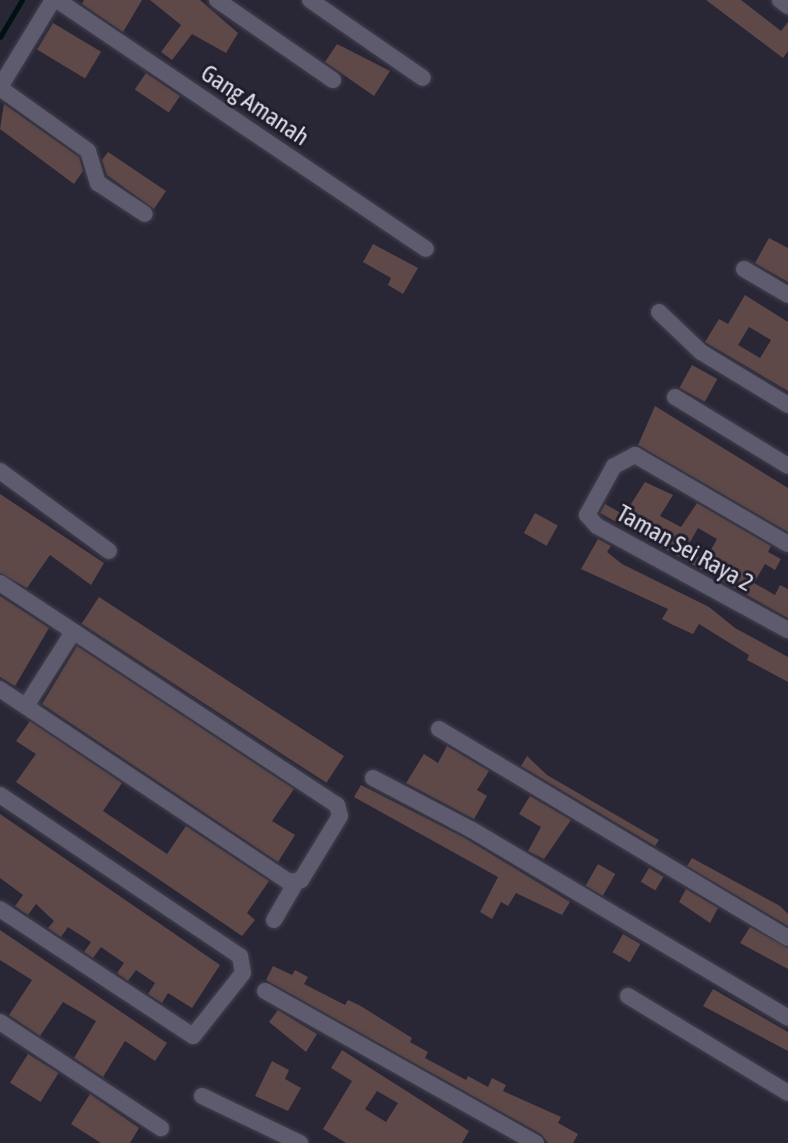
<!DOCTYPE html>
<style>
body{margin:0}
#map{position:relative;width:788px;height:1143px;overflow:hidden;background:#292636;font-family:"Asap Condensed",sans-serif}
div>[style]{position:absolute}
.stream>*{height:4.5px;margin:-2.25px;padding:0 2.25px;transform-origin:2.25px;border-radius:2.25px;background:#011112}
.building>*{inset:0;background:#5f4948;transform-origin:0 0}
.roads{filter:drop-shadow(0 0 2px #43414e) drop-shadow(0 0 2px #43414e)}
.minor>*{height:16px;margin:-8px;padding:0 8px;transform-origin:8px;border-radius:8px;background:#5e5b6e}
span{translate:-50% -50%;white-space:nowrap;text-align:center;line-height:1.15;-webkit-text-stroke:6px #1f1d2c;paint-order:stroke}
.street-label{font-size:24px;color:#e0dfe9}
</style>
<div id="map">
<div class="stream">
<i style="left:0;top:37px;width:43px;rotate:-59.3deg"></i>
</div>
<div class="building">
<i style="clip-path:polygon(84px 0,142px 0,123px 32px,82px 4px)"></i>
<i style="clip-path:polygon(150px 0,200px 0,238px 33px,226px 53px,192px 34px,172px 60px,161px 52px,181px 25px)"></i>
<i style="clip-path:polygon(706px 0,741px 0,781px 31px,788px 22px,788px 51px,783px 58px)"></i>
<i style="left:53px;top:23px;width:56px;height:31px;rotate:31deg"></i>
<i style="clip-path:polygon(337px 44px,390px 71px,374px 96px,325px 62px)"></i>
<i style="left:146px;top:73px;width:41px;height:20px;rotate:34deg"></i>
<i style="clip-path:polygon(4px 104px,79px 157px,83px 171px,74px 184px,0 129px)"></i>
<i style="clip-path:polygon(108px 152px,166px 191px,154px 209px,107px 175px,102px 160px)"></i>
<i style="clip-path:polygon(769px 238px,788px 248px,788px 282px,755px 263px)"></i>
<i style="clip-path:polygon(373px 244px,418px 268px,403px 294px,388px 285px,391px 278px,363px 262px)"></i>
<i style="clip-path:polygon(evenodd,745px 295px,788px 322px,788px 391px,705px 342px,719px 319px,728px 324px,745px 295px,749px 327px,771px 340px,760px 358px,738px 345px,749px 327px)"></i>
<i style="left:692px;top:365px;width:29px;height:26px;rotate:29deg"></i>
<i style="clip-path:polygon(655px 406px,788px 488px,788px 532px,638px 445px)"></i>
<i style="clip-path:polygon(evenodd,645px 482px,673px 495px,660px 516px,681px 527px,697px 503px,771px 546px,768px 552px,781px 559px,775px 570px,765px 564px,754px 583px,775px 595px,780px 585px,788px 589px,788px 618px,600px 513px,605px 504px,624px 515px,645px 482px,698px 528px,717px 539px,705px 560px,686px 549px,698px 528px)"></i>
<i style="clip-path:polygon(0 494px,104px 563px,91px 585px,50px 555px,27px 588px,0 573px)"></i>
<i style="left:535px;top:513px;width:26px;height:23px;rotate:29deg"></i>
<i style="clip-path:polygon(598px 539px,611px 546px,607px 552px,622px 564px,709px 607px,735px 628px,788px 657px,788px 682px,747px 660px,749px 655px,699px 624px,693px 634px,673px 625px,662px 619px,668px 609px,581px 569px)"></i>
<i style="clip-path:polygon(0 596px,49px 628px,15px 686px,0 677px)"></i>
<i style="left:99px;top:597px;width:292px;height:32px;rotate:33deg"></i>
<i style="clip-path:polygon(77px 646px,294px 789px,272px 821px,295px 835px,278px 862px,42px 704px)"></i>
<i style="clip-path:polygon(30px 721px,122px 783px,103px 811px,167px 854px,186px 826px,269px 881px,247px 913px,255px 920px,242px 936px,16px 782px,36px 754px,16px 741px)"></i>
<i style="clip-path:polygon(447px 746px,489px 771px,477px 790px,487px 796px,474px 819px,406px 783px,424px 754px,438px 763px)"></i>
<i style="clip-path:polygon(527px 756px,547px 775px,659px 840px,655px 846px,521px 766px)"></i>
<i style="clip-path:polygon(361px 785px,463px 837px,570px 902px,562px 915px,516px 893px,508px 906px,501px 902px,492px 919px,480px 912px,498px 877px,354px 797px)"></i>
<i style="clip-path:polygon(530px 796px,571px 820px,544px 859px,528px 851px,541px 827px,519px 814px)"></i>
<i style="clip-path:polygon(0 814px,220px 965px,192px 1008px,168px 993px,162px 1003px,148px 994px,155px 983px,136px 970px,128px 981px,117px 973px,124px 963px,101px 947px,93px 958px,84px 952px,91px 942px,68px 927px,61px 937px,48px 928px,54px 921px,36px 904px,28px 915px,15px 906px,23px 895px,0 878px)"></i>
<i style="clip-path:polygon(692px 858px,780px 906px,788px 914px,788px 926px,687px 866px)"></i>
<i style="left:598px;top:864px;width:20px;height:25px;rotate:30deg"></i>
<i style="left:649px;top:868px;width:17px;height:16px;rotate:31deg"></i>
<i style="clip-path:polygon(686px 889px,718px 908px,710px 923px,679px 902px)"></i>
<i style="clip-path:polygon(750px 927px,788px 948px,788px 969px,740px 943px)"></i>
<i style="clip-path:polygon(0 930px,167px 1043px,155px 1061px,125px 1041px,103px 1077px,74px 1058px,96px 1021px,63px 1002px,40px 1036px,9px 1015px,32px 980px,0 960px)"></i>
<i style="left:623px;top:934px;width:20px;height:21px;rotate:30deg"></i>
<i style="clip-path:polygon(273px 966px,292px 975px,295px 970px,308px 977px,304px 984px,345px 1005px,348px 1000px,359px 1005px,412px 1038px,410px 1042px,428px 1052px,425px 1058px,466px 1080px,468px 1076px,488px 1087px,492px 1078px,506px 1085px,503px 1091px,561px 1117px,558px 1123px,578px 1134px,573px 1143px,548px 1143px,541px 1134px,266px 980px)"></i>
<i style="clip-path:polygon(713px 989px,788px 1032px,788px 1051px,703px 1006px)"></i>
<i style="clip-path:polygon(278px 1010px,317px 1034px,306px 1052px,269px 1022px)"></i>
<i style="clip-path:polygon(evenodd,342px 1050px,469px 1131px,462px 1143px,346px 1143px,323px 1129px,352px 1081px,331px 1068px,342px 1050px,377px 1091px,398px 1103px,386px 1122px,365px 1109px,377px 1091px)"></i>
<i style="left:28px;top:1054px;width:36px;height:34px;rotate:32deg"></i>
<i style="clip-path:polygon(272px 1061px,289px 1070px,285px 1079px,301px 1088px,288px 1111px,255px 1096px)"></i>
<i style="clip-path:polygon(90px 1094px,139px 1128px,130px 1143px,101px 1143px,71px 1124px)"></i>
</div>
<div class="roads">
<div class="minor">
<i style="left:57px;top:0;width:445px;rotate:34deg"></i>
<i style="left:217px;top:0;width:141px;rotate:34.6deg"></i>
<i style="left:310px;top:0;width:137px;rotate:34.6deg"></i>
<i style="left:780px;top:0;width:10px;rotate:37deg"></i>
<i style="left:0;top:87px;width:102px;rotate:-58.7deg"></i>
<i style="left:0;top:88px;width:108px;rotate:35.6deg"></i>
<i style="left:88px;top:151px;width:34px;rotate:73deg"></i>
<i style="left:98px;top:183px;width:56px;rotate:33.4deg"></i>
<i style="left:744px;top:269px;width:51px;rotate:30.6deg"></i>
<i style="left:659px;top:312px;width:58px;rotate:43.6deg"></i>
<i style="left:701px;top:352px;width:102px;rotate:31.3deg"></i>
<i style="left:675px;top:397px;width:132px;rotate:31.4deg"></i>
<i style="left:0;top:471px;width:135px;rotate:36.3deg"></i>
<i style="left:788px;top:544px;width:177px;rotate:-149.8deg"></i>
<i style="left:635px;top:455px;width:24px;rotate:152deg"></i>
<i style="left:614px;top:466px;width:56px;rotate:118.9deg"></i>
<i style="left:587px;top:515px;width:15px;rotate:48deg"></i>
<i style="left:597px;top:526px;width:217px;rotate:28.6deg"></i>
<i style="left:0;top:583px;width:404px;rotate:33.4deg"></i>
<i style="left:337px;top:805px;width:11px;rotate:75deg"></i>
<i style="left:340px;top:816px;width:75px;rotate:121.4deg"></i>
<i style="left:301px;top:880px;width:12px;rotate:171deg"></i>
<i style="left:289px;top:882px;width:348px;rotate:-146.3deg"></i>
<i style="left:26px;top:706px;width:88px;rotate:-57.6deg"></i>
<i style="left:439px;top:729px;width:407px;rotate:30.9deg"></i>
<i style="left:373px;top:778px;width:112px;rotate:27.7deg"></i>
<i style="left:472px;top:830px;width:368px;rotate:30.7deg"></i>
<i style="left:0;top:795px;width:289px;rotate:33.9deg"></i>
<i style="left:240px;top:956px;width:17px;rotate:80deg"></i>
<i style="left:243px;top:973px;width:80px;rotate:128.4deg"></i>
<i style="left:193px;top:1036px;width:231px;rotate:-146.7deg"></i>
<i style="left:274px;top:920px;width:42px;rotate:-59.7deg"></i>
<i style="left:265px;top:991px;width:311px;rotate:29.3deg"></i>
<i style="left:628px;top:996px;width:187px;rotate:31.2deg"></i>
<i style="left:0;top:1022px;width:193px;rotate:33.4deg"></i>
<i style="left:202px;top:1096px;width:109px;rotate:25.6deg"></i>
</div>
</div>
<div class="street-label">
<span style="left:255px;top:105px;rotate:34deg">Gang Amanah</span>
<span style="left:685px;top:548px;rotate:29deg">Taman Sei Raya 2</span>
</div>
</div>
